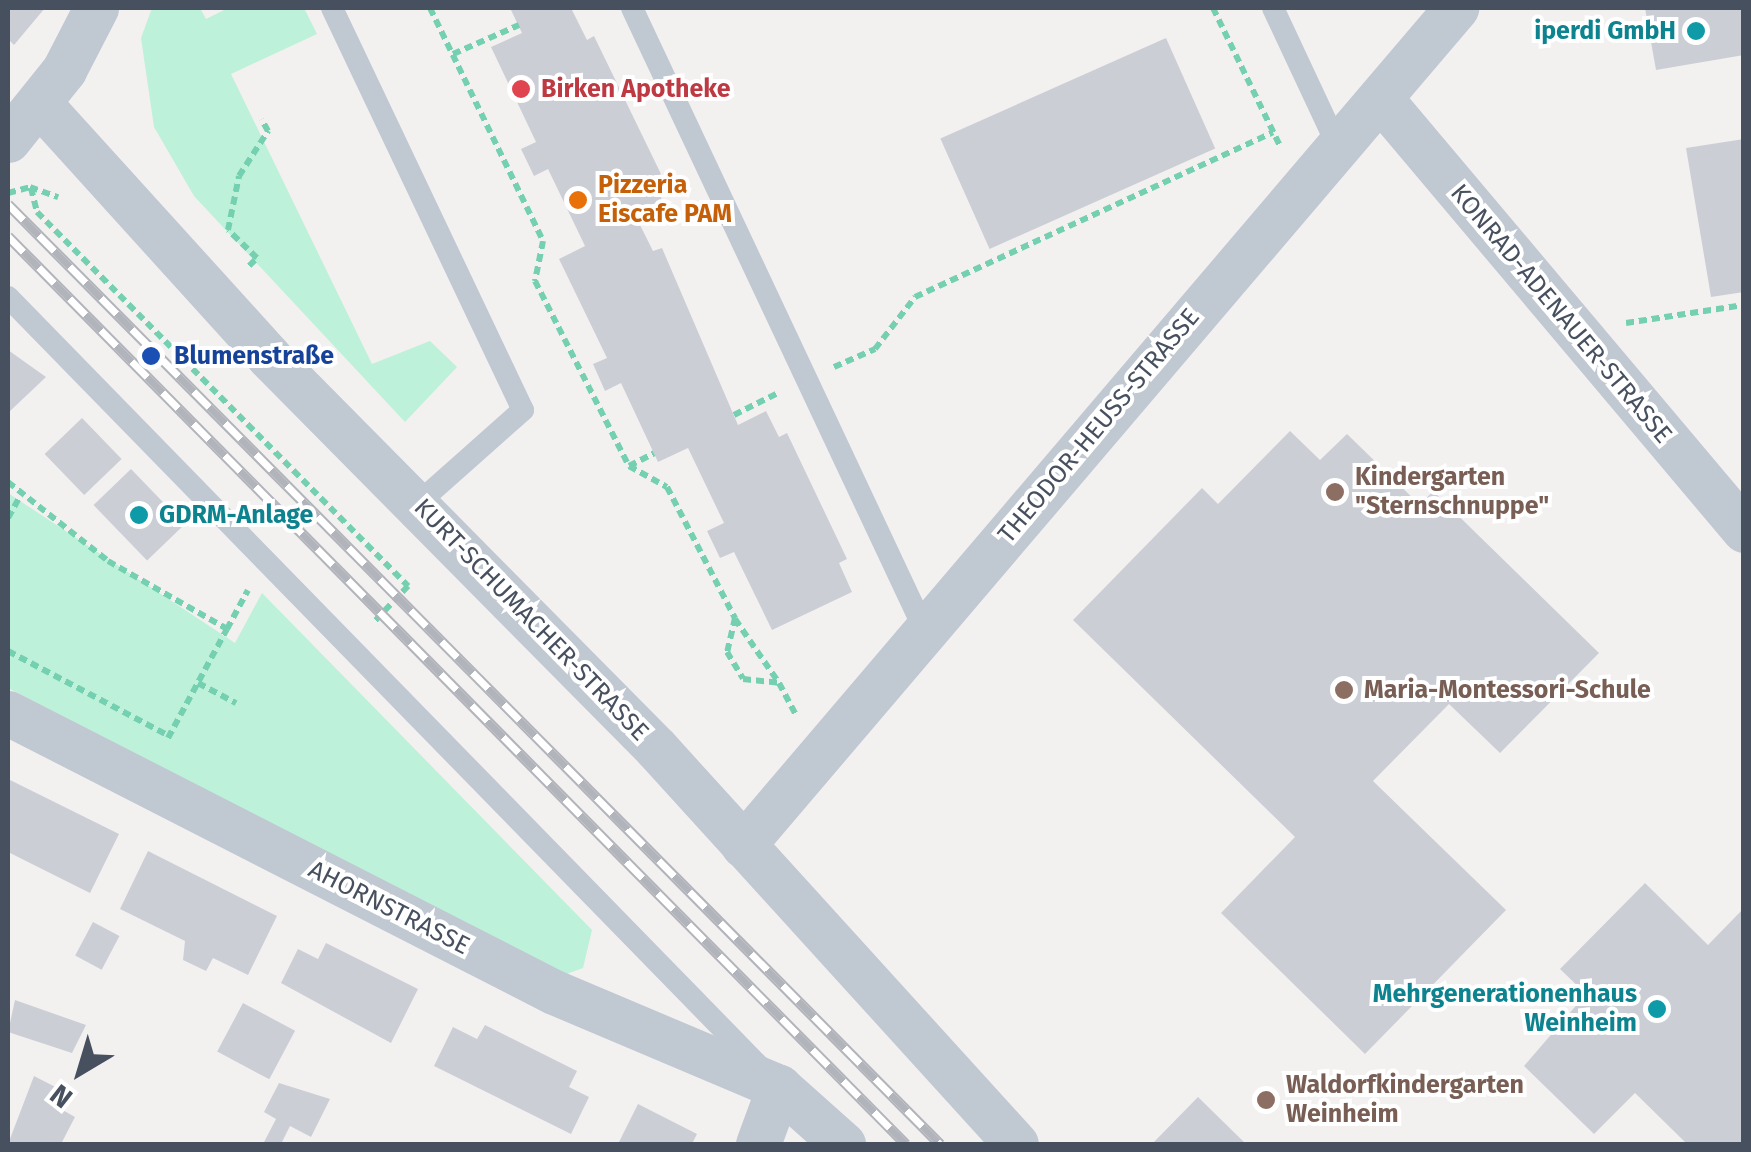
<!DOCTYPE html>
<meta charset="utf-8">
<style>
body{margin:0}
#map{position:relative;width:1751px;height:1152px;overflow:hidden;background:#f3f0f0;font-family:"Fira Sans",sans-serif}
div>[style]{position:absolute}
.green>*{inset:0;background:#bdf1d9}
.building>*{inset:0;background:#ccced6;transform-origin:0 0}
.path>*{height:6px;margin-top:-3px;transform-origin:0;background:repeating-linear-gradient(90deg,#74d0b0 0 8px,transparent 0 13px)}
.service>*{height:22px;margin:-11px;padding:0 11px;transform-origin:11px;border-radius:11px;background:#c0c8d2}
.minor>*{height:45px;margin:-22.5px;padding:0 22.5px;transform-origin:22.5px;border-radius:22.5px;background:#c0c8d2}
.rail>*{height:11px;margin-top:-5.5px;transform-origin:0;background:repeating-linear-gradient(90deg,#fff 0 22px,#b2b4bb 0 44px);box-sizing:border-box;border-block:2px solid #b2b4bb}
.dots>*{width:28px;height:28px;translate:-50% -50%;box-sizing:border-box;border:5px solid #fff;border-radius:50%}
span{translate:-50% -50%;white-space:nowrap;text-align:center;line-height:1.15;-webkit-text-stroke:8px #fff;paint-order:stroke}
.culture-label{font-size:25px;color:#0d838f;font-weight:700}
.right{translate:-100% -50%;text-align:right}
.left{translate:0 -50%;text-align:left}
.health-label{font-size:25px;color:#be3a42;font-weight:700}
.food-label{font-size:25px;color:#c56008;font-weight:700}
.street-label{font-size:25px;color:#47505e}
.transit-label{font-size:25px;color:#164399;font-weight:700}
.education-label{font-size:25px;color:#785e54;font-weight:700}
.frame{position:absolute;inset:0;border:10px solid #47505e;pointer-events:none}
.north{position:absolute;left:30px;top:1022px;width:100px;height:100px;-webkit-text-stroke:8px #fff;paint-order:stroke;rotate:218deg;font-size:28px;font-weight:700;line-height:40px;text-align:center;color:#47505e}
.north::after{content:'';display:block;margin:auto;width:35px;height:45px;background:#47505e;clip-path:polygon(50% 0,100% 100%,50% 72%,0 100%)}
</style>
<div id="map">
<div class="green">
<i style="clip-path:polygon(152px 8px,200px 8px,206px 19px,228px 8px,304px 8px,317px 34px,231px 74px,372px 364px,430px 341px,457px 367px,405px 422px,194px 196px,154px 127px,141px 38px)"></i>
<i style="clip-path:polygon(8px 493px,235px 643px,262px 593px,592px 930px,583px 968px,561px 976px,8px 688px)"></i>
</div>
<div class="building">
<i style="clip-path:polygon(8px 8px,45px 8px,14px 45px,8px 39px)"></i>
<i style="clip-path:polygon(510px 8px,571px 8px,587px 40px,594px 36px,661px 174px,652px 179px,666px 208px,638px 221px,653px 251px,662px 248px,738px 425px,766px 411px,779px 437px,787px 433px,847px 559px,839px 563px,852px 592px,772px 630px,734px 552px,720px 558px,707px 531px,724px 523px,688px 448px,658px 462px,621px 383px,605px 391px,593px 364px,607px 358px,559px 259px,585px 246px,548px 169px,534px 176px,521px 149px,536px 142px,491px 47px,522px 33px)"></i>
<i style="clip-path:polygon(1645px 8px,1744px 8px,1744px 55px,1656px 70px)"></i>
<i style="left:1166px;top:38px;width:121px;height:247px;rotate:66deg"></i>
<i style="clip-path:polygon(1744px 139px,1744px 292px,1711px 297px,1686px 148px)"></i>
<i style="clip-path:polygon(8px 350px,46px 377px,8px 413px)"></i>
<i style="left:82px;top:418px;width:57px;height:52px;rotate:46deg"></i>
<i style="clip-path:polygon(1290px 431px,1320px 460px,1347px 434px,1420px 505px,1433px 491px,1599px 653px,1500px 753px,1449px 704px,1373px 781px,1506px 910px,1365px 1054px,1221px 913px,1295px 837px,1073px 620px,1202px 488px,1218px 504px)"></i>
<i style="left:131px;top:469px;width:77px;height:52px;rotate:46deg"></i>
<i style="clip-path:polygon(8px 779px,119px 834px,90px 893px,8px 852px)"></i>
<i style="clip-path:polygon(148px 851px,277px 916px,248px 975px,213px 958px,206px 971px,183px 960px,185px 941px,120px 909px)"></i>
<i style="clip-path:polygon(1645px 883px,1708px 945px,1744px 908px,1744px 1144px,1687px 1144px,1635px 1093px,1594px 1134px,1524px 1066px,1586px 994px,1560px 969px)"></i>
<i style="left:93px;top:922px;width:30px;height:38px;rotate:28deg"></i>
<i style="clip-path:polygon(326px 943px,418px 989px,391px 1043px,281px 983px,298px 949px,318px 959px)"></i>
<i style="clip-path:polygon(15px 1000px,86px 1025px,72px 1053px,8px 1032px)"></i>
<i style="left:243px;top:1003px;width:59px;height:55px;rotate:28deg"></i>
<i style="clip-path:polygon(485px 1025px,577px 1071px,569px 1087px,589px 1097px,571px 1134px,434px 1066px,453px 1027px,477px 1039px)"></i>
<i style="clip-path:polygon(34px 1076px,67px 1093px,59px 1108px,75px 1117px,61px 1144px,8px 1144px)"></i>
<i style="clip-path:polygon(279px 1083px,330px 1099px,311px 1137px,290px 1126px,281px 1144px,263px 1144px,276px 1119px,264px 1112px)"></i>
<i style="clip-path:polygon(1198px 1097px,1246px 1144px,1152px 1144px)"></i>
<i style="clip-path:polygon(638px 1104px,697px 1134px,692px 1144px,618px 1144px)"></i>
</div>
<div class="path">
<i style="left:430px;top:8px;width:259px;rotate:64.1deg"></i>
<i style="left:543px;top:241px;width:41px;rotate:101.3deg"></i>
<i style="left:535px;top:281px;width:208px;rotate:63.1deg"></i>
<i style="left:629px;top:466px;width:43px;rotate:28.9deg"></i>
<i style="left:667px;top:487px;width:148px;rotate:62.6deg"></i>
<i style="left:735px;top:618px;width:35px;rotate:103deg"></i>
<i style="left:727px;top:652px;width:31px;rotate:59deg"></i>
<i style="left:743px;top:679px;width:36px;rotate:6deg"></i>
<i style="left:779px;top:683px;width:36px;rotate:62deg"></i>
<i style="left:1213px;top:8px;width:153px;rotate:64.1deg"></i>
<i style="left:453px;top:54px;width:72px;rotate:-23.7deg"></i>
<i style="left:31px;top:188px;width:25px;rotate:76deg"></i>
<i style="left:37px;top:212px;width:527px;rotate:45.23deg"></i>
<i style="left:408px;top:586px;width:51px;rotate:133.4deg"></i>
<i style="left:8px;top:193px;width:23px;rotate:-15deg"></i>
<i style="left:30px;top:187px;width:30px;rotate:20deg"></i>
<i style="left:249px;top:266px;width:11px;rotate:-45deg"></i>
<i style="left:257px;top:258px;width:40px;rotate:-136deg"></i>
<i style="left:228px;top:230px;width:55px;rotate:-78.5deg"></i>
<i style="left:239px;top:176px;width:54px;rotate:-57.2deg"></i>
<i style="left:268px;top:131px;width:13px;rotate:-119deg"></i>
<i style="left:1626px;top:323px;width:119px;rotate:-8.7deg"></i>
<i style="left:834px;top:367px;width:45px;rotate:-23.7deg"></i>
<i style="left:875px;top:349px;width:66px;rotate:-52.4deg"></i>
<i style="left:915px;top:297px;width:394px;rotate:-24.7deg"></i>
<i style="left:734px;top:415px;width:49px;rotate:-26.6deg"></i>
<i style="left:629px;top:466px;width:28px;rotate:-27deg"></i>
<i style="left:8px;top:482px;width:127px;rotate:38.3deg"></i>
<i style="left:108px;top:561px;width:137px;rotate:29.7deg"></i>
<i style="left:227px;top:629px;width:44px;rotate:-61.7deg"></i>
<i style="left:8px;top:518px;width:29px;rotate:-61deg"></i>
<i style="left:735px;top:619px;width:78px;rotate:55.5deg"></i>
<i style="left:8px;top:651px;width:182px;rotate:27.8deg"></i>
<i style="left:198px;top:683px;width:43px;rotate:27.8deg"></i>
<i style="left:168px;top:738px;width:124px;rotate:-61.6deg"></i>
</div>
<div class="service">
<i style="left:332px;top:8px;width:445px;rotate:64.6deg"></i>
<i style="left:523px;top:410px;width:142px;rotate:138.4deg"></i>
<i style="left:632px;top:8px;width:688px;rotate:64.81deg"></i>
<i style="left:1273px;top:8px;width:153px;rotate:64.9deg"></i>
<i style="left:8px;top:297px;width:1075px;rotate:45.68deg"></i>
</div>
<div class="minor">
<i style="left:1380px;top:98px;width:565px;rotate:49.88deg"></i>
<i style="left:39px;top:103px;width:343px;rotate:47.8deg"></i>
<i style="left:269px;top:357px;width:550px;rotate:45.29deg"></i>
<i style="left:656px;top:748px;width:535px;rotate:47.73deg"></i>
<i style="left:8px;top:140px;width:90px;rotate:-51.3deg"></i>
<i style="left:64px;top:70px;width:70px;rotate:-62.7deg"></i>
<i style="left:8px;top:713px;width:613px;rotate:27.07deg"></i>
<i style="left:554px;top:992px;width:244px;rotate:22.9deg"></i>
<i style="left:779px;top:1087px;width:86px;rotate:41.7deg"></i>
<i style="left:743px;top:845px;width:1100px;rotate:-49.57deg"></i>
<i style="left:758px;top:1144px;width:61px;rotate:-69.8deg"></i>
</div>
<div class="rail">
<i style="left:8px;top:204px;width:1324px;rotate:45.24deg"></i>
<i style="left:8px;top:236px;width:1277px;rotate:45.32deg"></i>
</div>
<div class="dots">
<i style="left:1696px;top:31px;background:#0f9aa8"></i>
<i style="left:521px;top:89px;background:#e0444e"></i>
<i style="left:578px;top:200px;background:#e8710a"></i>
<i style="left:151px;top:356px;background:#1a4fb4"></i>
<i style="left:1335px;top:492px;background:#8d6e63"></i>
<i style="left:139px;top:515px;background:#0f9aa8"></i>
<i style="left:1344px;top:690px;background:#8d6e63"></i>
<i style="left:1657px;top:1009px;background:#0f9aa8"></i>
<i style="left:1266px;top:1100px;background:#8d6e63"></i>
</div>
<div class="culture-label">
<span class="right" style="left:1676px;top:31px">iperdi GmbH</span>
<span class="left" style="left:159px;top:515px">GDRM-Anlage</span>
<span class="right" style="left:1637px;top:1009px">Mehrgenerationenhaus<br>Weinheim</span>
</div>
<div class="health-label">
<span class="left" style="left:541px;top:89px">Birken Apotheke</span>
</div>
<div class="food-label">
<span class="left" style="left:598px;top:200px">Pizzeria<br>Eiscafe PAM</span>
</div>
<div class="street-label">
<span style="left:1561px;top:314px;rotate:50deg">KONRAD-ADENAUER-STRASSE</span>
<span style="left:1099px;top:426px;rotate:-50deg">THEODOR-HEUSS-STRASSE</span>
<span style="left:531px;top:620px;rotate:46deg">KURT-SCHUMACHER-STRASSE</span>
<span style="left:389px;top:908px;rotate:27deg">AHORNSTRASSE</span>
</div>
<div class="transit-label">
<span class="left" style="left:174px;top:356px">Blumenstraße</span>
</div>
<div class="education-label">
<span class="left" style="left:1355px;top:492px">Kindergarten<br>"Sternschnuppe"</span>
<span class="left" style="left:1364px;top:690px">Maria-Montessori-Schule</span>
<span class="left" style="left:1286px;top:1100px">Waldorfkindergarten<br>Weinheim</span>
</div>
<div class="frame"></div>
<div class="north">N</div>
</div>
